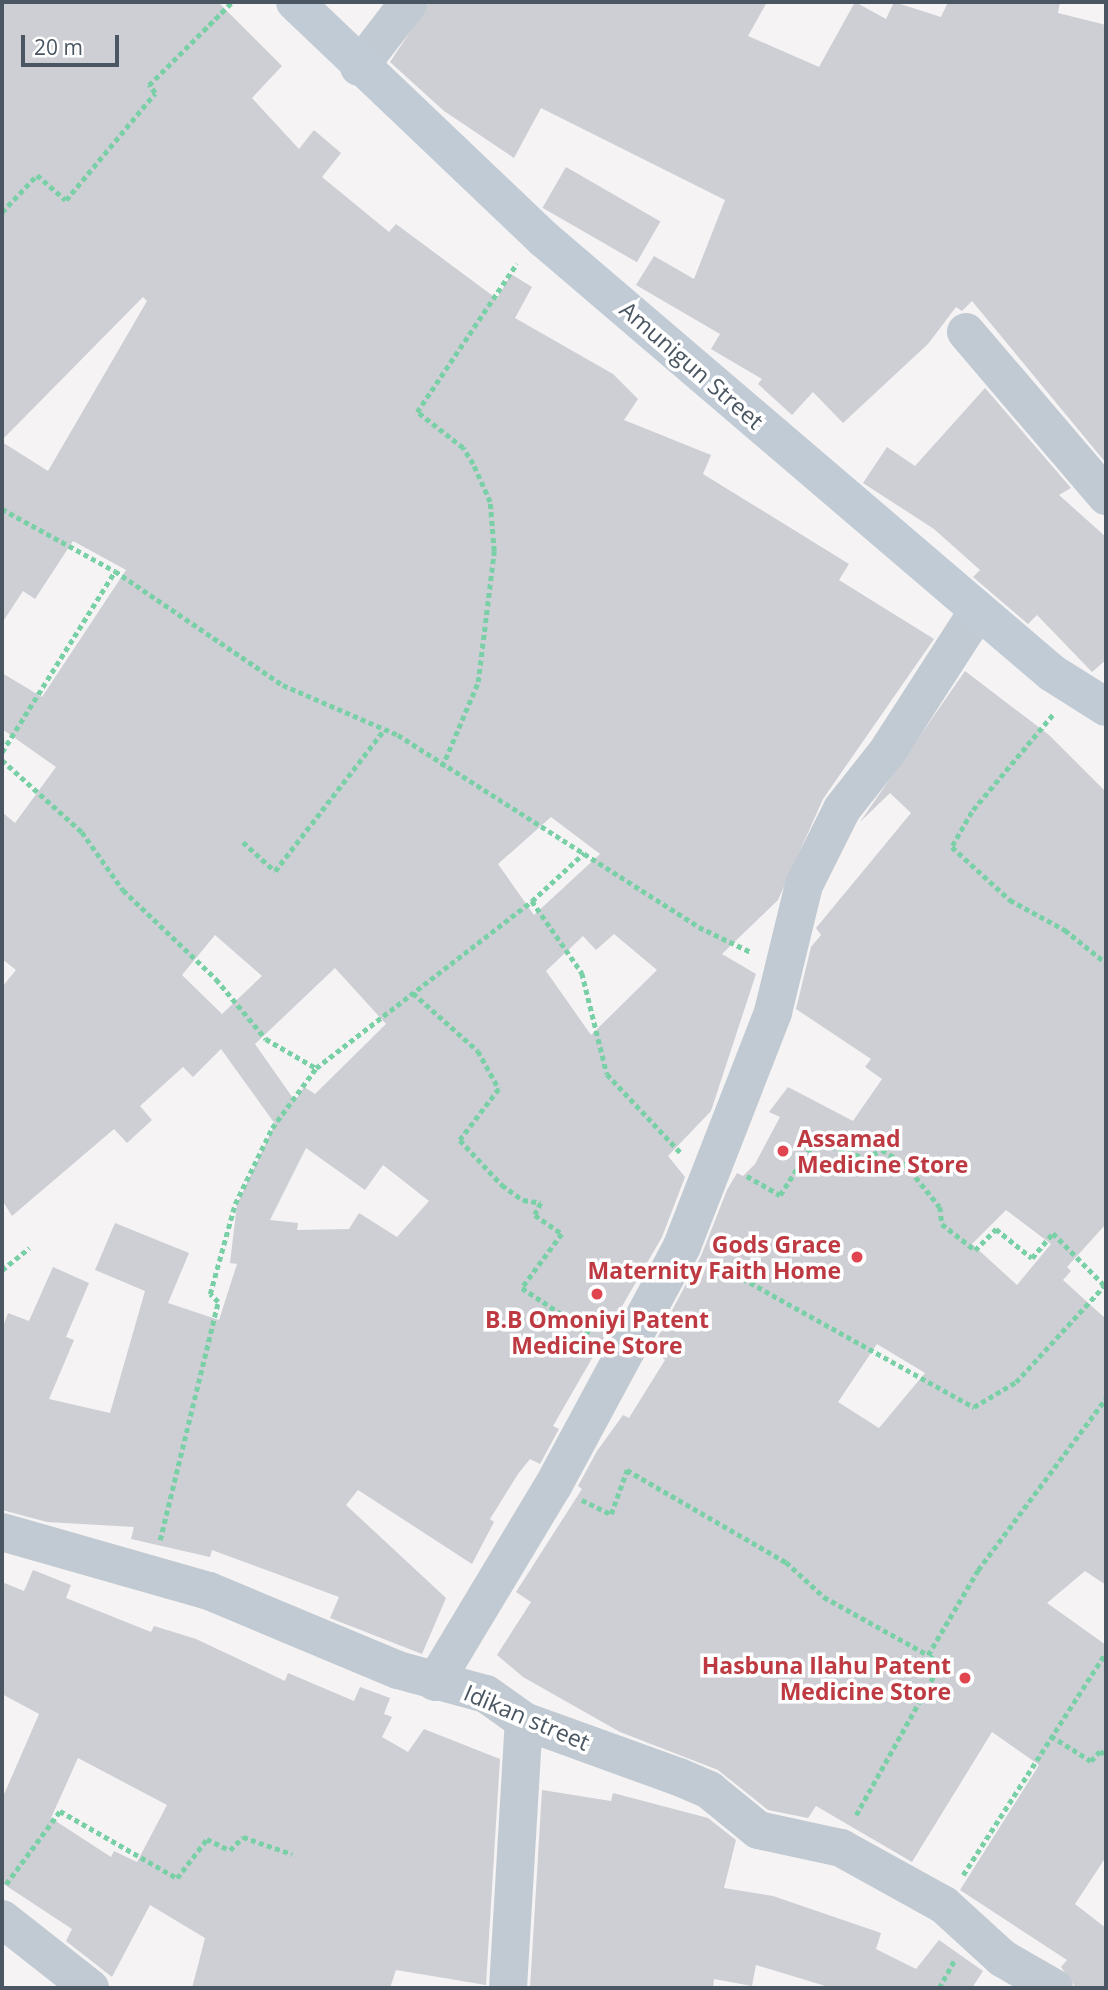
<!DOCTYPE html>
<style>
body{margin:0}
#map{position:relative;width:1108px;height:1990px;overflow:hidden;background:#f5f3f3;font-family:"Open Sans",sans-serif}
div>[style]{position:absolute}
.building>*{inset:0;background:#cdcfd5;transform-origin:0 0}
.path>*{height:4.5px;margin-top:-2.25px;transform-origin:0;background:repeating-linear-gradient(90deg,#7ad0a6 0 5px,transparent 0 8.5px)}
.minor>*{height:38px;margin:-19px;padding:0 19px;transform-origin:19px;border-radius:19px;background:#c1cad2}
.tertiary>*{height:38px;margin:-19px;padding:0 19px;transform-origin:19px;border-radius:19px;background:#c1cad2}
.secondary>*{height:38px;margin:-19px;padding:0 19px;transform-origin:19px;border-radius:19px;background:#c1cbd6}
.dots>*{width:19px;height:19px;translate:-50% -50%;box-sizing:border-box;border:4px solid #fff;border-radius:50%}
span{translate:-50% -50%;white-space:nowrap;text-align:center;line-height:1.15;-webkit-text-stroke:7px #fff;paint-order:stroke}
.street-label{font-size:23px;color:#4a5661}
.health-label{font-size:23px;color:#be3a42;font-weight:700}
.left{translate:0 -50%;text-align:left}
.right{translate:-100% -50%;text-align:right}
.frame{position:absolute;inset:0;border:4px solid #4a5661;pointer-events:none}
.scale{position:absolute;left:21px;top:35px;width:98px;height:32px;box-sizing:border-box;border:4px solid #4a5661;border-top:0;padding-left:9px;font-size:21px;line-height:24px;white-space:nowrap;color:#4a5661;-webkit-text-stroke:5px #fff;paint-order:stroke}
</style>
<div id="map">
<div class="building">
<i style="clip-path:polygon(evenodd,2px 2px,218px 2px,282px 66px,252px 98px,299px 149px,314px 130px,341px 153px,322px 177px,389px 232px,396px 224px,497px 299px,511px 274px,532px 287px,515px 318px,613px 374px,638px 399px,624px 420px,711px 455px,703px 474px,849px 564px,839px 580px,934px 639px,823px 799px,778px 900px,722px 954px,756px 974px,711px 1111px,668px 1156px,685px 1177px,662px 1237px,553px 1426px,559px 1429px,540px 1464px,530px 1459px,518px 1474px,490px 1519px,494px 1522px,472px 1564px,358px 1490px,346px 1505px,446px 1598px,422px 1654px,330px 1618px,339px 1597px,212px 1550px,210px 1557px,131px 1539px,134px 1527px,47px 1522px,2px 1510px,2px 1329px,8px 1313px,29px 1321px,53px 1267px,89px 1283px,66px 1337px,74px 1340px,49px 1399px,110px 1413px,145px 1291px,95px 1270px,115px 1223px,189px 1253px,168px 1303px,219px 1320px,237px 1264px,230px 1263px,237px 1204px,275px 1124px,221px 1049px,193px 1077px,183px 1067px,140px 1106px,152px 1120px,127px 1143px,114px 1129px,12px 1216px,2px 1200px,2px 987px,16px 970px,2px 959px,2px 812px,15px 823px,56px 767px,2px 729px,2px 673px,42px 697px,126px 570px,73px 541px,35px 599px,23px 591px,2px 623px,2px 442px,48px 471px,147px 301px,143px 297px,2px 440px,2px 2px,551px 817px,600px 854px,534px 915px,498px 864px,551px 817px,2px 2px,614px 934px,657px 970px,591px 1035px,546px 971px,583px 936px,596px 950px,614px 934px,2px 2px,215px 935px,262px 976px,222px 1014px,182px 975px,215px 935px,2px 2px,335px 968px,386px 1024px,315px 1094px,304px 1087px,295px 1101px,255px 1044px,335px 968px,2px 2px,306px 1148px,365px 1190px,383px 1165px,429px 1201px,397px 1237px,359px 1213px,349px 1229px,297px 1230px,298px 1223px,270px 1220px,306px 1148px)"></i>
<i style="clip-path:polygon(430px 2px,767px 2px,748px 36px,819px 67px,855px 2px,886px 19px,894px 2px,941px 17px,948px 2px,1060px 2px,1058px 13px,1106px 25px,1106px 463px,972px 301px,962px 311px,956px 307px,928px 344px,843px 423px,813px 392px,792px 415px,758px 384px,762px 379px,711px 349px,720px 334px,636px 285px,654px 256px,694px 279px,725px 200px,541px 108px,514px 158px,444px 111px,390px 62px)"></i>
<i style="left:566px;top:167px;width:109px;height:47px;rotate:30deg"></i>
<i style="clip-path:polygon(985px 388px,1071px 488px,1059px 495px,1106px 537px,1106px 660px,1092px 672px,1037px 615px,1028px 624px,973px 577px,980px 570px,934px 529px,863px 483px,887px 447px,915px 466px)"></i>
<i style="clip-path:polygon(evenodd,965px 671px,1049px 735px,1106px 792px,1106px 1224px,1067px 1267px,1071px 1271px,1063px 1280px,1106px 1319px,1106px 1585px,1085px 1571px,1047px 1603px,1106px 1645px,1106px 1857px,1075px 1904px,1106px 1928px,1106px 1988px,1076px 1988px,1061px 1967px,1067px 1960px,960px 1890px,1039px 1765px,992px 1732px,912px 1862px,816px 1806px,808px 1818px,768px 1810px,718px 1770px,620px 1732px,523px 1677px,497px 1655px,531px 1602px,516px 1592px,582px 1489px,578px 1486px,597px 1451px,623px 1415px,629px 1418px,665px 1360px,652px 1348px,701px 1256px,727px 1190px,737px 1173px,743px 1176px,755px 1164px,780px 1117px,769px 1112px,788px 1087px,853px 1121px,882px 1079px,865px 1067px,871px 1059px,796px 1009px,811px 947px,821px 935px,816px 928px,911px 813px,890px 793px,860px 822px,965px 671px,1006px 1210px,1051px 1244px,1017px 1285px,972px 1244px,1006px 1210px,965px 671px,877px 1344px,925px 1373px,879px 1428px,838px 1402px,877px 1344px)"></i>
<i style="clip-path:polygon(evenodd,33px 1570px,71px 1585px,66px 1598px,151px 1632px,154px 1626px,196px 1639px,285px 1681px,288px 1673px,354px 1701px,360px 1687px,390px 1698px,384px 1714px,392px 1717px,382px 1737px,408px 1752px,424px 1729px,500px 1759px,486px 1985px,396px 1970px,390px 1988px,192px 1988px,205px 1938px,150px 1905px,112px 1977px,66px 1941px,72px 1929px,2px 1883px,2px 1799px,39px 1714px,2px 1694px,2px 1582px,24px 1591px,33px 1570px,78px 1758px,167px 1805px,137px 1862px,114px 1851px,111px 1857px,51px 1818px,78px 1758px)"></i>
<i style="clip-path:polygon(542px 1790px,611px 1801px,613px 1793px,708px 1818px,736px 1840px,724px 1888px,773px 1896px,881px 1933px,876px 1949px,916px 1969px,939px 1940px,983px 1971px,972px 1988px,832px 1988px,756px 1965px,752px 1986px,714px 1979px,713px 1988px,530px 1988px)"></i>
</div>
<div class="path">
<i style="left:2px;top:212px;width:51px;rotate:-46.6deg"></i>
<i style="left:37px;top:175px;width:38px;rotate:41deg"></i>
<i style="left:66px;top:200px;width:139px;rotate:-50.2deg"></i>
<i style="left:155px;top:93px;width:10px;rotate:-127deg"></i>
<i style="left:149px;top:85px;width:117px;rotate:-45deg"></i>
<i style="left:2px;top:509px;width:129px;rotate:28.8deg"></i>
<i style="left:115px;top:571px;width:203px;rotate:34.2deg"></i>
<i style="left:283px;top:685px;width:125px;rotate:23.5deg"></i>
<i style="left:398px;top:735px;width:357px;rotate:32.5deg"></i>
<i style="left:699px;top:927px;width:58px;rotate:25.7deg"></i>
<i style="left:1053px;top:715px;width:126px;rotate:129.9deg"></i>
<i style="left:972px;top:812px;width:40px;rotate:119.7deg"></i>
<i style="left:952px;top:847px;width:79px;rotate:42.4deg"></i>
<i style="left:1010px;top:900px;width:63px;rotate:28.6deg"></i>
<i style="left:1065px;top:930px;width:53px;rotate:38.8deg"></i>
<i style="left:2px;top:739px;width:4px;rotate:90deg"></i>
<i style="left:2px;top:752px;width:213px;rotate:-58deg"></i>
<i style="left:2px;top:760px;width:108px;rotate:42deg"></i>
<i style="left:82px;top:832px;width:71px;rotate:54.7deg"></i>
<i style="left:123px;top:890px;width:129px;rotate:43.7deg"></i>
<i style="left:216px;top:979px;width:78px;rotate:50.2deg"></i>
<i style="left:266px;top:1039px;width:58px;rotate:30.1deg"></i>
<i style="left:442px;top:767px;width:92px;rotate:-67deg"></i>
<i style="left:478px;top:682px;width:132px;rotate:-83deg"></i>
<i style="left:494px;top:551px;width:49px;rotate:-94.7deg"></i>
<i style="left:490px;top:502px;width:42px;rotate:-114.1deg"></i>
<i style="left:473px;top:464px;width:19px;rotate:-122deg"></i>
<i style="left:463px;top:448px;width:58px;rotate:-142deg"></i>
<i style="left:417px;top:412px;width:179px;rotate:-56.1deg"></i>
<i style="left:243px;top:842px;width:43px;rotate:42.2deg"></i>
<i style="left:275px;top:871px;width:178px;rotate:-52.3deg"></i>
<i style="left:532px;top:901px;width:71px;rotate:-42.7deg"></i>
<i style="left:413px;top:993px;width:87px;rotate:41.7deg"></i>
<i style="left:478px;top:1051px;width:43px;rotate:61.1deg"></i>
<i style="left:499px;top:1089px;width:64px;rotate:127.4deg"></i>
<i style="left:460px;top:1140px;width:62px;rotate:47deg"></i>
<i style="left:502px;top:1185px;width:26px;rotate:36deg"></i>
<i style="left:523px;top:1200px;width:18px;rotate:9deg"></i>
<i style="left:541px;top:1203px;width:13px;rotate:117deg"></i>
<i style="left:535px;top:1215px;width:33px;rotate:35deg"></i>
<i style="left:562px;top:1234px;width:67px;rotate:126.5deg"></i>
<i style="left:522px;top:1288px;width:85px;rotate:33.5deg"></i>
<i style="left:747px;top:1176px;width:38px;rotate:30deg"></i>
<i style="left:780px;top:1195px;width:64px;rotate:-57.1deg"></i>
<i style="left:815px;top:1141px;width:53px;rotate:18.8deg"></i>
<i style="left:865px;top:1158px;width:19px;rotate:-25deg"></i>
<i style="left:882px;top:1150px;width:27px;rotate:31deg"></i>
<i style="left:905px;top:1164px;width:55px;rotate:50.9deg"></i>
<i style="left:940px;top:1207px;width:17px;rotate:83deg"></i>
<i style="left:942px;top:1224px;width:42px;rotate:38.2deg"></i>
<i style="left:975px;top:1250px;width:30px;rotate:-45deg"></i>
<i style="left:996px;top:1229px;width:46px;rotate:38.9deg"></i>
<i style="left:1032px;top:1258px;width:33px;rotate:-50deg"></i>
<i style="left:1053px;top:1233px;width:76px;rotate:45.5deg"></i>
<i style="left:713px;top:1262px;width:299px;rotate:29.1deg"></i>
<i style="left:974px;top:1407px;width:49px;rotate:-30.8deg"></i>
<i style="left:1016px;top:1382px;width:130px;rotate:-47.5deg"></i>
<i style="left:2px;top:1270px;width:35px;rotate:-39deg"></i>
<i style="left:582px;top:1500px;width:32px;rotate:26deg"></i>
<i style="left:611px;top:1514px;width:47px;rotate:-70deg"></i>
<i style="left:627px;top:1470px;width:184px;rotate:30.1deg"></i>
<i style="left:786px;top:1562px;width:52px;rotate:42.6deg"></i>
<i style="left:824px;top:1597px;width:119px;rotate:29.1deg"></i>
<i style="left:160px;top:1540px;width:245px;rotate:-76.3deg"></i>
<i style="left:218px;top:1302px;width:11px;rotate:-135deg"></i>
<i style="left:210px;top:1294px;width:93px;rotate:-74.5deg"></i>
<i style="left:235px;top:1204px;width:85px;rotate:-64deg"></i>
<i style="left:272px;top:1128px;width:74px;rotate:-53.7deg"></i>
<i style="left:316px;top:1068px;width:273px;rotate:-37.7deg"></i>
<i style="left:532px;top:901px;width:88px;rotate:55.2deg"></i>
<i style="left:582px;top:973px;width:104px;rotate:76.1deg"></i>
<i style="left:607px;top:1074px;width:108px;rotate:46.9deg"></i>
<i style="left:1051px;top:1736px;width:47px;rotate:32deg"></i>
<i style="left:1091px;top:1761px;width:13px;rotate:-48deg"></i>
<i style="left:1100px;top:1751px;width:7px;rotate:34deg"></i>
<i style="left:856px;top:1815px;width:172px;rotate:-60.8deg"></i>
<i style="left:940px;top:1665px;width:16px;rotate:-140deg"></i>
<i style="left:928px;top:1655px;width:99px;rotate:-59.5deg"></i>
<i style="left:978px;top:1570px;width:214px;rotate:-53.3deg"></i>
<i style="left:963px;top:1875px;width:261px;rotate:-57.3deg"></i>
<i style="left:6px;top:1884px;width:91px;rotate:-53.5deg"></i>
<i style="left:60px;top:1811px;width:135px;rotate:29.8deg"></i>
<i style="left:177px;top:1878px;width:49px;rotate:-52.4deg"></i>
<i style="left:207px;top:1839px;width:25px;rotate:26deg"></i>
<i style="left:230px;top:1850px;width:18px;rotate:-45deg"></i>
<i style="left:243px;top:1837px;width:52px;rotate:19.1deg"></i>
<i style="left:737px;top:1988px;width:4px"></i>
<i style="left:939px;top:1988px;width:31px;rotate:-61deg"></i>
</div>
<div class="minor">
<i style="left:359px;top:67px;width:82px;rotate:-52.4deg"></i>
<i style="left:966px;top:332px;width:216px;rotate:49.5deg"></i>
<i style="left:435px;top:1682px;width:229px;rotate:-59deg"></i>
<i style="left:553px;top:1486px;width:272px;rotate:-61.7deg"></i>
<i style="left:682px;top:1246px;width:251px;rotate:-68.7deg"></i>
<i style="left:773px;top:1012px;width:131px;rotate:-76.3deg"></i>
<i style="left:804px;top:885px;width:85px;rotate:-63.4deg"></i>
<i style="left:842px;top:809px;width:73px;rotate:-51.7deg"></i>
<i style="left:887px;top:752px;width:168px;rotate:-57.2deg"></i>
<i style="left:2px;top:1919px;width:112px;rotate:38.1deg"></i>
<i style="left:508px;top:1988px;width:267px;rotate:-86.6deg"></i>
</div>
<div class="tertiary">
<i style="left:2px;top:1532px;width:215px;rotate:15.9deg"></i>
<i style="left:209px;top:1591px;width:205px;rotate:22.7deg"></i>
<i style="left:398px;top:1670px;width:91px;rotate:15.3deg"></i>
<i style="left:486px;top:1694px;width:47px;rotate:35.4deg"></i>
<i style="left:524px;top:1721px;width:165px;rotate:19.9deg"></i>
<i style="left:679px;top:1777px;width:33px;rotate:23deg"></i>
<i style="left:709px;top:1790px;width:63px;rotate:39.2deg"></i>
<i style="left:758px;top:1830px;width:85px;rotate:12.2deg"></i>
<i style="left:841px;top:1848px;width:118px;rotate:29deg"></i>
<i style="left:944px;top:1905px;width:79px;rotate:42.4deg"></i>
<i style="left:1002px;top:1958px;width:60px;rotate:30deg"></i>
</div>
<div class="secondary">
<i style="left:295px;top:2px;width:344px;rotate:43.6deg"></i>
<i style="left:544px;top:239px;width:668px;rotate:40.51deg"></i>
<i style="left:1052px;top:673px;width:64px;rotate:32.2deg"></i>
</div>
<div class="dots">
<i style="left:783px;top:1151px;background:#e0444e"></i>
<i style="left:857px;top:1257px;background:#e0444e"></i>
<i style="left:597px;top:1294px;background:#e0444e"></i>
<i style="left:965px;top:1678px;background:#e0444e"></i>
</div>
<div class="street-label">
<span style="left:692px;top:365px;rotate:41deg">Amunigun Street</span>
<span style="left:527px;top:1717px;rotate:23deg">Idikan street</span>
</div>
<div class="health-label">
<span class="left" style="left:797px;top:1151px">Assamad<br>Medicine Store</span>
<span class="right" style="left:841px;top:1257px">Gods Grace<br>Maternity Faith Home</span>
<span style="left:597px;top:1332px">B.B Omoniyi Patent<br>Medicine Store</span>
<span class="right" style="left:951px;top:1678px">Hasbuna Ilahu Patent<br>Medicine Store</span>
</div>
<div class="frame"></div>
<div class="scale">20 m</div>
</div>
